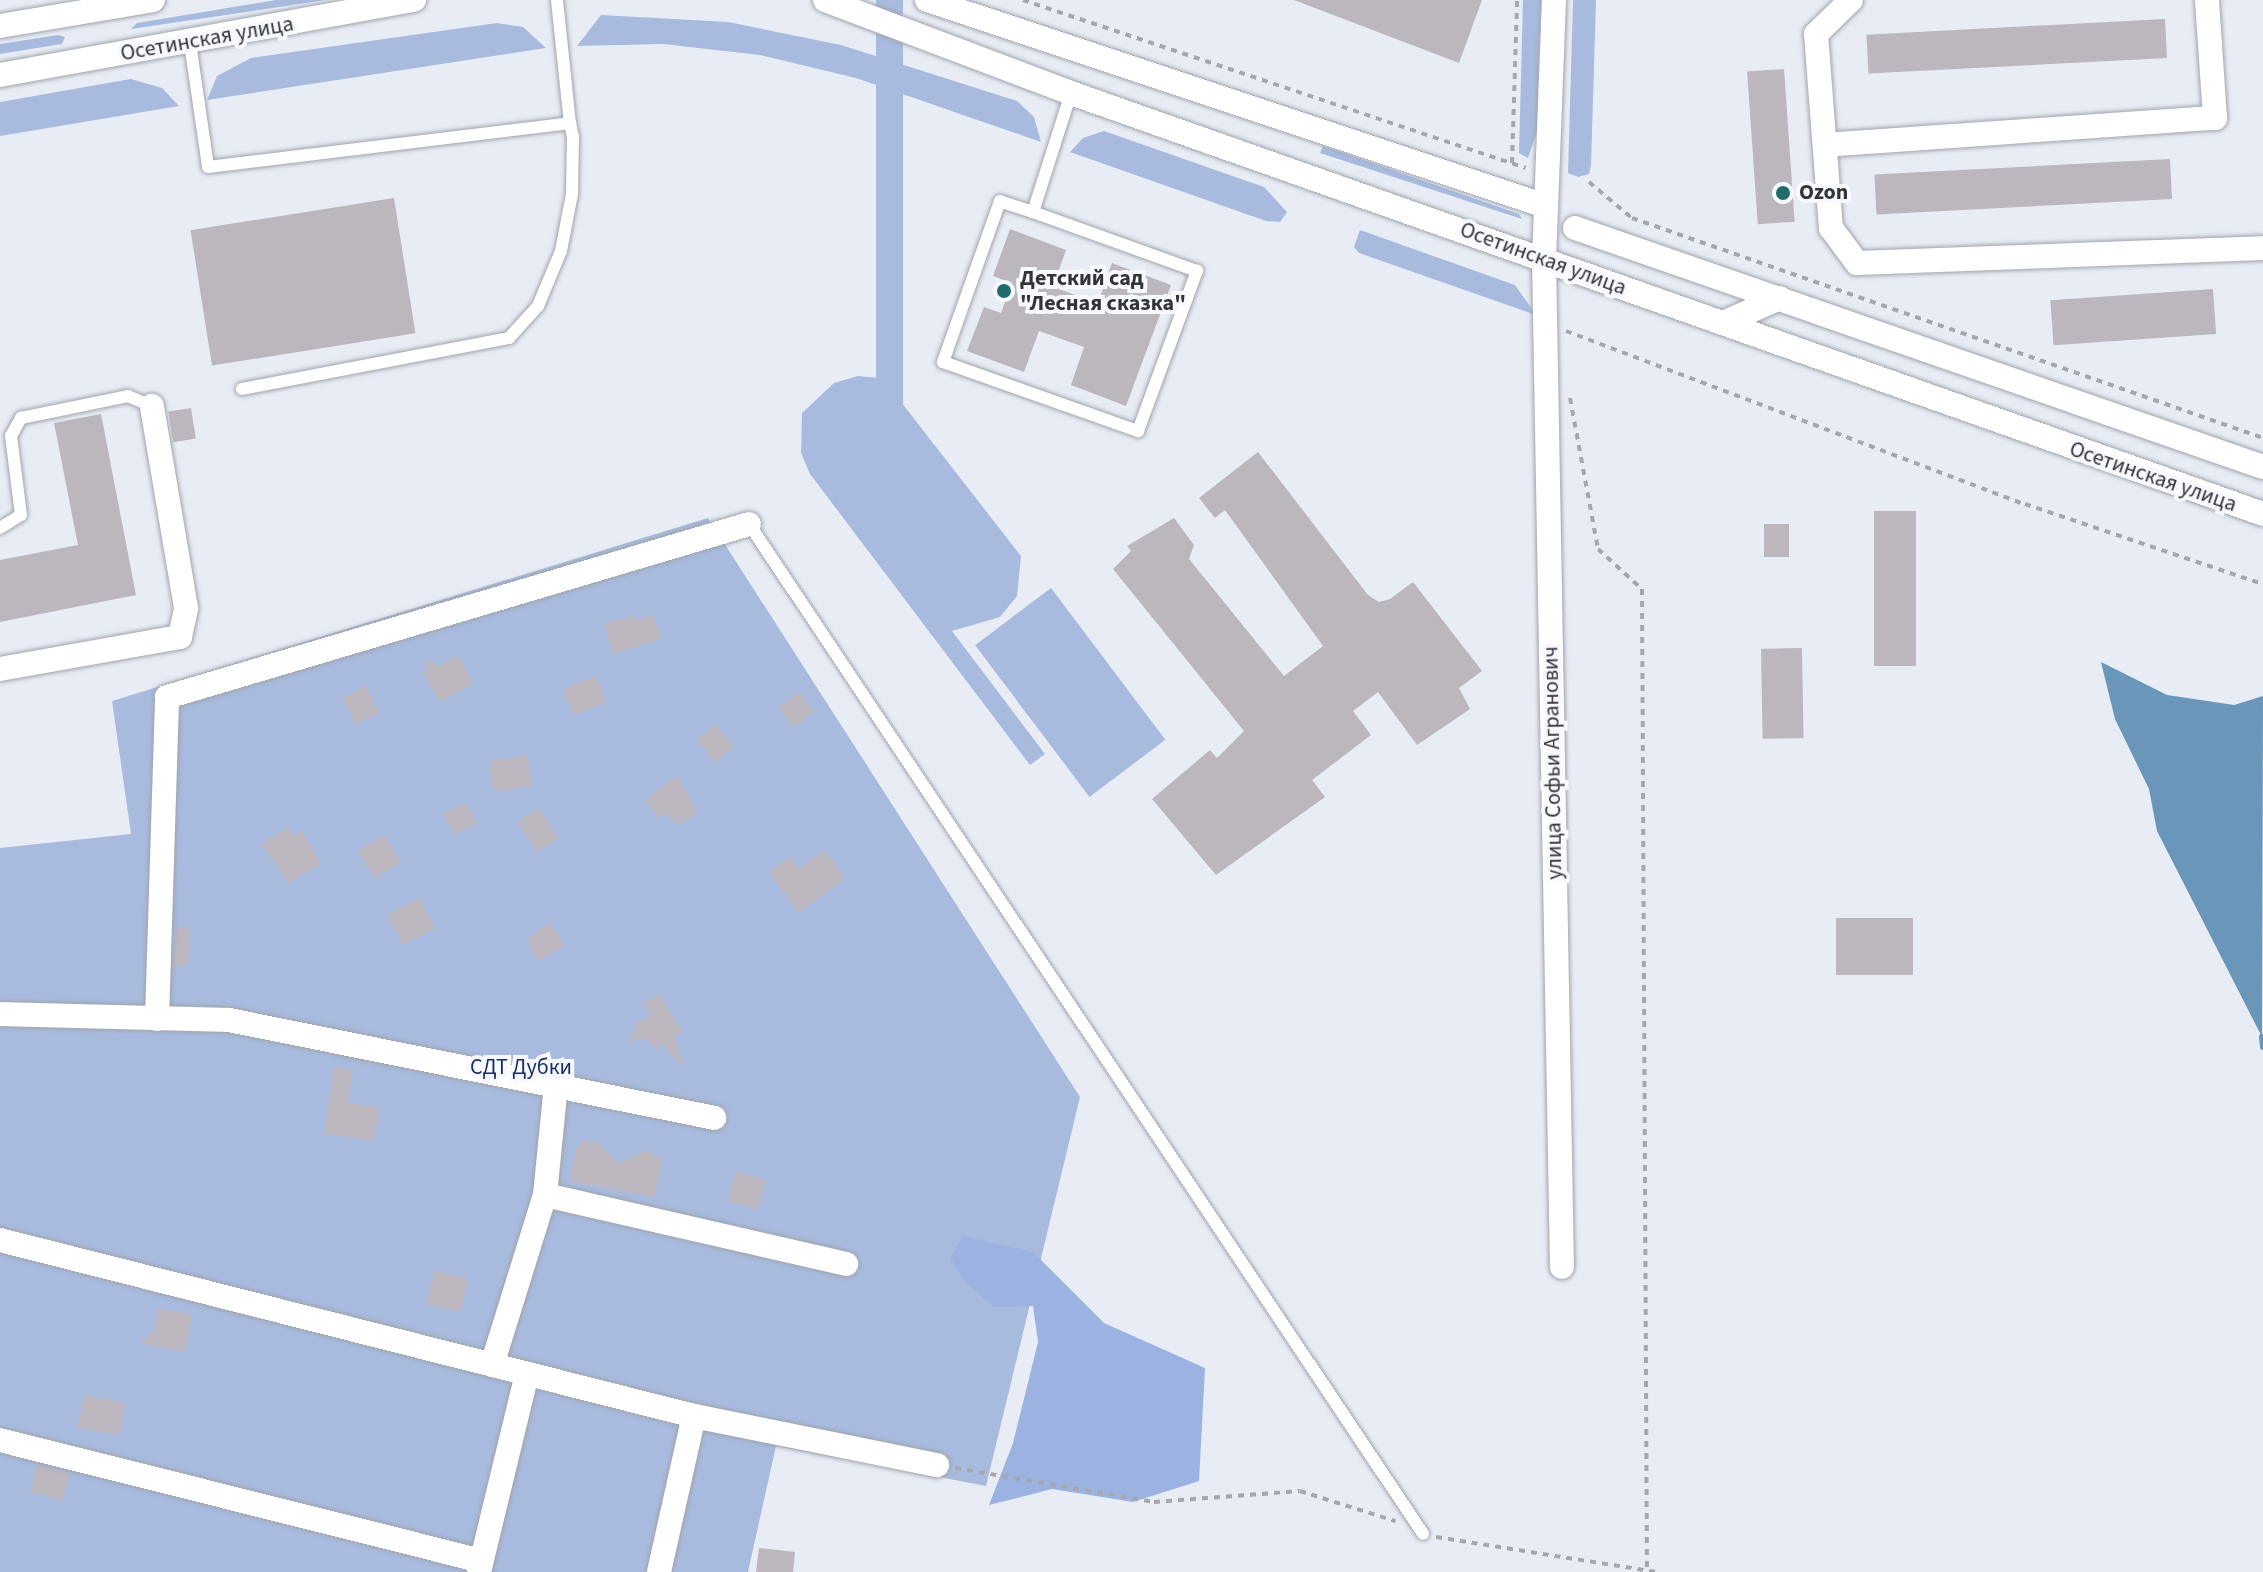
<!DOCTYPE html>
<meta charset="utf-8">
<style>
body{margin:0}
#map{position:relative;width:2263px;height:1572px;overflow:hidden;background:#e8ecf5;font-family:"Source Sans 3",sans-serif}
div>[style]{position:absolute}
.green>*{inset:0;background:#a8bbdf;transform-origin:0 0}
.forest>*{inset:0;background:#9cb3e1}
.water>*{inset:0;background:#6996b9}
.stream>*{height:6px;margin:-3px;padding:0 3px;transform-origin:3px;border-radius:3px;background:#6996b9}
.building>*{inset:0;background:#bcb7bf;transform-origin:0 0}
.path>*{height:4px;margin-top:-2px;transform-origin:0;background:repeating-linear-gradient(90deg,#a4a7ae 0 6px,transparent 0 12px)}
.roads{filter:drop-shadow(0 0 2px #a0a4ac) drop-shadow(0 0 2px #a0a4ac)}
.service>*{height:12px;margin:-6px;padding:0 6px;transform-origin:6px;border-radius:6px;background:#fff}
.minor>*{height:24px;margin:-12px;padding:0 12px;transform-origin:12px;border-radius:12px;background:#fff}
.dots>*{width:22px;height:22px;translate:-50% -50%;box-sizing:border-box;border:4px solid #f7f9ff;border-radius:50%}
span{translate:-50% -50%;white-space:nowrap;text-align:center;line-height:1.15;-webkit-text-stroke:8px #f7f9ff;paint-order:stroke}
.street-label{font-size:22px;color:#333438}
.poi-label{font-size:22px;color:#333438;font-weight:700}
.left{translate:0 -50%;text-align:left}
.park-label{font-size:22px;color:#162e65}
</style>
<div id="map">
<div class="green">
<i style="clip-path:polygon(276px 0,326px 0,131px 29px,137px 23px)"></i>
<i style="left:876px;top:0;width:27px;height:457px"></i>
<i style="clip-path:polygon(1523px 0,1541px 0,1537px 132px,1528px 158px,1519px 153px)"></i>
<i style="clip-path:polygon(1573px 0,1596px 0,1591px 165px,1589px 174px,1578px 177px,1568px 173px)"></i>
<i style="clip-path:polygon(601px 15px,728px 22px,841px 45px,1017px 101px,1034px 117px,1041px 142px,856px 78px,760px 55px,663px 44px,577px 46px)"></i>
<i style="clip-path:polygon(497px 23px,523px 27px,546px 48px,207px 100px,217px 76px,251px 58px)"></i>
<i style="clip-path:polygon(58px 35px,65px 37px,62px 44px,0 54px,0 44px)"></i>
<i style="clip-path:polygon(131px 79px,162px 88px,179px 106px,0 136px,0 102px)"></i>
<i style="clip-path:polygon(1104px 131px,1264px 187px,1287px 212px,1280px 222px,1266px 221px,1070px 152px,1083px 138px)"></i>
<i style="clip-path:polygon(1323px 146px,1519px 214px,1522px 219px,1320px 153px)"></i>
<i style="clip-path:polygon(1360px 230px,1515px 285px,1536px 315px,1359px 253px,1354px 247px)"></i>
<i style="clip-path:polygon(858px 376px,879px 378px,894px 393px,1021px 556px,1017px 596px,1000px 617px,952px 631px,1045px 754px,1030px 765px,810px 474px,801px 453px,802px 413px,834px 383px)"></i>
<i style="clip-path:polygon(708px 518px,1080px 1097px,986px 1486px,776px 1446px,748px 1572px,0 1572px,0 848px,131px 834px,112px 701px)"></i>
<i style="left:1051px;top:588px;width:190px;height:95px;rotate:53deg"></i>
</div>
<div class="forest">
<i style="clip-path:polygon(963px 1236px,1033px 1252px,1104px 1323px,1205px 1368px,1199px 1481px,1133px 1502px,1052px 1489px,989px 1505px,1013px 1443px,1038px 1342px,1033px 1306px,994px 1307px,964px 1281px,950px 1258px)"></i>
</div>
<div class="water">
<i style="clip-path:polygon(2101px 662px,2167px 695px,2234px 705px,2263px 696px,2262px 1037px,2157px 831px,2149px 789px,2115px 719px)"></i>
</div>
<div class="stream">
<i style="left:2262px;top:1037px;width:10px;rotate:84deg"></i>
</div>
<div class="building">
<i style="clip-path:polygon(1294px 0,1482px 0,1459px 63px)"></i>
<i style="left:2165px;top:19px;width:39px;height:299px;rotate:87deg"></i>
<i style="left:1784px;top:69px;width:153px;height:37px;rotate:86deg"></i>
<i style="left:2170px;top:159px;width:40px;height:296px;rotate:87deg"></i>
<i style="left:394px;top:198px;width:137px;height:206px;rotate:81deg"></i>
<i style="clip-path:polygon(1010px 229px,1066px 250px,1053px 287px,1098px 303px,1112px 263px,1171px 285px,1126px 406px,1071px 385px,1084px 347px,1039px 331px,1024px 372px,967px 351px,984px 307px,1001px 313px,1012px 283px,993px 276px)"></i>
<i style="left:2213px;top:289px;width:45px;height:163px;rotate:86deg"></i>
<i style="left:191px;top:408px;width:31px;height:23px;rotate:81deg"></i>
<i style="clip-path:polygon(101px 414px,136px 595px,0 622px,0 560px,78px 545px,54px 423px)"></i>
<i style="clip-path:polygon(1258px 452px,1368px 595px,1379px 602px,1390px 599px,1413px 582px,1482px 671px,1459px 688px,1470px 709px,1417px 745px,1378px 692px,1353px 711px,1371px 735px,1312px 780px,1325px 797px,1216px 875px,1152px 799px,1210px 750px,1217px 758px,1244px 731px,1113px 569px,1131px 551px,1127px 546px,1174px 518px,1194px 545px,1189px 559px,1284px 676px,1323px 646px,1225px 510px,1215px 518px,1199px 498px)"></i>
<i style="left:1874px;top:511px;width:42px;height:155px"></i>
<i style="left:1764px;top:524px;width:25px;height:33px"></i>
<i style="clip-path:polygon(634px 615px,636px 620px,654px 615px,661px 639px,613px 654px,604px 624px)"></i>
<i style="left:1802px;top:648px;width:90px;height:41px;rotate:89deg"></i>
<i style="clip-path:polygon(457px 655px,473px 683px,440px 702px,424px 675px,427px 660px,439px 666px)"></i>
<i style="left:595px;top:676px;width:28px;height:35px;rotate:67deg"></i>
<i style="left:366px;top:686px;width:30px;height:26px;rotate:64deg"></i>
<i style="left:799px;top:692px;width:25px;height:26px;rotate:53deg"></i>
<i style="left:716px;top:724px;width:29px;height:25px;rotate:52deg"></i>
<i style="left:527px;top:755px;width:31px;height:39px;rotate:81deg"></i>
<i style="clip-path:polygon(677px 776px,697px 812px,679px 825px,664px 813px,658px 818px,645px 800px)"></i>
<i style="left:465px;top:802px;width:24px;height:25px;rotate:60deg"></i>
<i style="left:539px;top:808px;width:36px;height:25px;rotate:58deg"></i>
<i style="clip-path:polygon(288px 828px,293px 836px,302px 831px,321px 864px,288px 883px,261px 844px)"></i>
<i style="left:384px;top:835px;width:32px;height:31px;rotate:58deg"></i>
<i style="clip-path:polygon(825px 850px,845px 879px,798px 913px,769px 872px,790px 857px,798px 868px)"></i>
<i style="left:419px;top:898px;width:34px;height:36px;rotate:62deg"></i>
<i style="left:1836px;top:918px;width:77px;height:57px"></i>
<i style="clip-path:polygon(550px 923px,564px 946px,537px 961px,527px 938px)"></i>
<i style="clip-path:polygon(190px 927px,188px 964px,174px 967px,175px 929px)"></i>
<i style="clip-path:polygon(659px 994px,683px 1032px,675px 1036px,684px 1068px,662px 1044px,654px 1049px,647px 1038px,629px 1042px,638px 1022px,651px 1015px,644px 1003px)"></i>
<i style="clip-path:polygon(334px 1067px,353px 1070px,348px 1103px,379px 1107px,374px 1141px,324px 1134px)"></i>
<i style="clip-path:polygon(586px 1140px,599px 1143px,618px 1164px,644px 1151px,655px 1154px,662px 1162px,654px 1197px,570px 1181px,577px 1145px)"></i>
<i style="left:736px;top:1171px;width:31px;height:31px;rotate:17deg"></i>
<i style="left:434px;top:1271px;width:35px;height:34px;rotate:13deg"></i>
<i style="clip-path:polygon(158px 1308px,192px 1315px,185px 1352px,140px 1343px,155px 1329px)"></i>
<i style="left:84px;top:1395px;width:42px;height:33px;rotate:11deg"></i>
<i style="left:37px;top:1465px;width:34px;height:28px;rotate:14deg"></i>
<i style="clip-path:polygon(759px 1548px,795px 1552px,793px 1572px,756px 1572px)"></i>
</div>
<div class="path">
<i style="left:1023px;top:0;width:530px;rotate:18.47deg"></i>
<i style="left:1512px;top:163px;width:163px;rotate:-88.2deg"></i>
<i style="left:1589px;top:182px;width:56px;rotate:39.9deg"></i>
<i style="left:1632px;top:218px;width:668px;rotate:19.22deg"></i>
<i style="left:1566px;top:331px;width:491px;rotate:20.7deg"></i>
<i style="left:2025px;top:504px;width:251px;rotate:18.6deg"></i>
<i style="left:1570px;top:398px;width:154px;rotate:79.5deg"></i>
<i style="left:1598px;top:549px;width:59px;rotate:42.3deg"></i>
<i style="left:1642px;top:589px;width:979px;rotate:89.71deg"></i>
<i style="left:955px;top:1468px;width:202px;rotate:9.7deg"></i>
<i style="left:1154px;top:1502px;width:146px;rotate:-4.3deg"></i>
<i style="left:1300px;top:1491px;width:100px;rotate:17.5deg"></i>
<i style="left:1436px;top:1537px;width:223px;rotate:9deg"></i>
</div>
<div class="roads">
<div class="service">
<i style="left:557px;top:0;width:124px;rotate:84deg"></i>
<i style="left:190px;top:43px;width:125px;rotate:81.7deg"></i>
<i style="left:208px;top:167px;width:365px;rotate:-6.9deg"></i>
<i style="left:570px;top:123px;width:14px;rotate:78deg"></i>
<i style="left:573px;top:137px;width:57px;rotate:91deg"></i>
<i style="left:572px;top:194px;width:58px;rotate:100.9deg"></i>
<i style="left:561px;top:251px;width:60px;rotate:112.7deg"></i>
<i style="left:538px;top:306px;width:43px;rotate:132.2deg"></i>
<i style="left:509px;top:338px;width:272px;rotate:169.2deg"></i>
<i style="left:1033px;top:212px;width:35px;rotate:-162deg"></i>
<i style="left:1000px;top:201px;width:171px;rotate:109.5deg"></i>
<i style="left:943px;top:362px;width:207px;rotate:19.5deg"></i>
<i style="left:1138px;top:431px;width:171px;rotate:-69.8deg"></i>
<i style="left:1197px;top:271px;width:174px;rotate:-160.2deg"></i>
<i style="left:1033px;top:212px;width:125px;rotate:-72.3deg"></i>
<i style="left:749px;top:524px;width:1214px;rotate:56.28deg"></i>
<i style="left:0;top:528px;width:25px;rotate:-32deg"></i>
<i style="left:21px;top:515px;width:80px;rotate:-97.2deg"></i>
<i style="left:11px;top:436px;width:21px;rotate:-61deg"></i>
<i style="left:21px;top:418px;width:109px;rotate:-11.6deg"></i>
<i style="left:128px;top:396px;width:26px;rotate:23deg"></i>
</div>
<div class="minor">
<i style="left:825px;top:0;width:263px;rotate:20.7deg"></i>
<i style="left:1071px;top:93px;width:1264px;rotate:19.45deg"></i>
<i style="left:927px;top:0;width:652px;rotate:18.41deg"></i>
<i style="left:1554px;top:0;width:258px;rotate:92.2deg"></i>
<i style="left:1544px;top:258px;width:1009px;rotate:88.98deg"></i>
<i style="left:1851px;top:0;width:49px;rotate:135.8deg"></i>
<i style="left:1816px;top:34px;width:195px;rotate:85.6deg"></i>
<i style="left:1831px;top:228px;width:44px;rotate:53.4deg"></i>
<i style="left:1857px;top:263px;width:406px;rotate:-2.1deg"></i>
<i style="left:0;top:26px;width:155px;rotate:-9.6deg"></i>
<i style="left:0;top:75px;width:421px;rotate:-10.3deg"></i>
<i style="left:1825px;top:145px;width:391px;rotate:-4deg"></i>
<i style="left:2215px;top:118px;width:118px;rotate:-93.9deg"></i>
<i style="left:1575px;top:228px;width:728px;rotate:19.16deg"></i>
<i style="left:1723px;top:323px;width:62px;rotate:-23.7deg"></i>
<i style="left:0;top:669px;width:183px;rotate:-10.1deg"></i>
<i style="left:180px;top:637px;width:30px;rotate:-78deg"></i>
<i style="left:186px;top:608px;width:205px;rotate:-99.6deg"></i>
<i style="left:0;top:1014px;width:229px;rotate:1.5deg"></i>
<i style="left:229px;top:1020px;width:495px;rotate:11.4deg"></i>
<i style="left:157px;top:1019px;width:322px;rotate:-88.2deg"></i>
<i style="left:167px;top:697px;width:607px;rotate:-16.55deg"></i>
<i style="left:545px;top:1195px;width:309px;rotate:12.9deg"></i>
<i style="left:0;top:1240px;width:716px;rotate:14.23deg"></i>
<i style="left:694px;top:1416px;width:248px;rotate:11.4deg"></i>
<i style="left:492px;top:1365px;width:178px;rotate:-72.7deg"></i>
<i style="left:545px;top:1195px;width:111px;rotate:-84.3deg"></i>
<i style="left:0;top:1440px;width:496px;rotate:14.1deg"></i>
<i style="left:479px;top:1572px;width:204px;rotate:-76.4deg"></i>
<i style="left:659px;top:1572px;width:160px;rotate:-77.4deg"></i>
</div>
</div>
<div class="dots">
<i style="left:1783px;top:193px;background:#206c6a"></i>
<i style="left:1004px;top:291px;background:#206c6a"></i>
</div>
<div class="street-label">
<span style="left:207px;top:39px;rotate:-10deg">Осетинская улица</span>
<span style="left:1543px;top:259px;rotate:20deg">Осетинская улица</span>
<span style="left:2153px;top:477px;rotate:19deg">Осетинская улица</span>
<span style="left:1553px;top:763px;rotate:-91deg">улица Софьи Агранович</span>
</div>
<div class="poi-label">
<span class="left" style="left:1799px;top:193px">Ozon</span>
<span class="left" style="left:1020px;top:291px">Детский сад<br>"Лесная сказка"</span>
</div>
<div class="park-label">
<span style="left:521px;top:1068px">СДТ Дубки</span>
</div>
</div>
